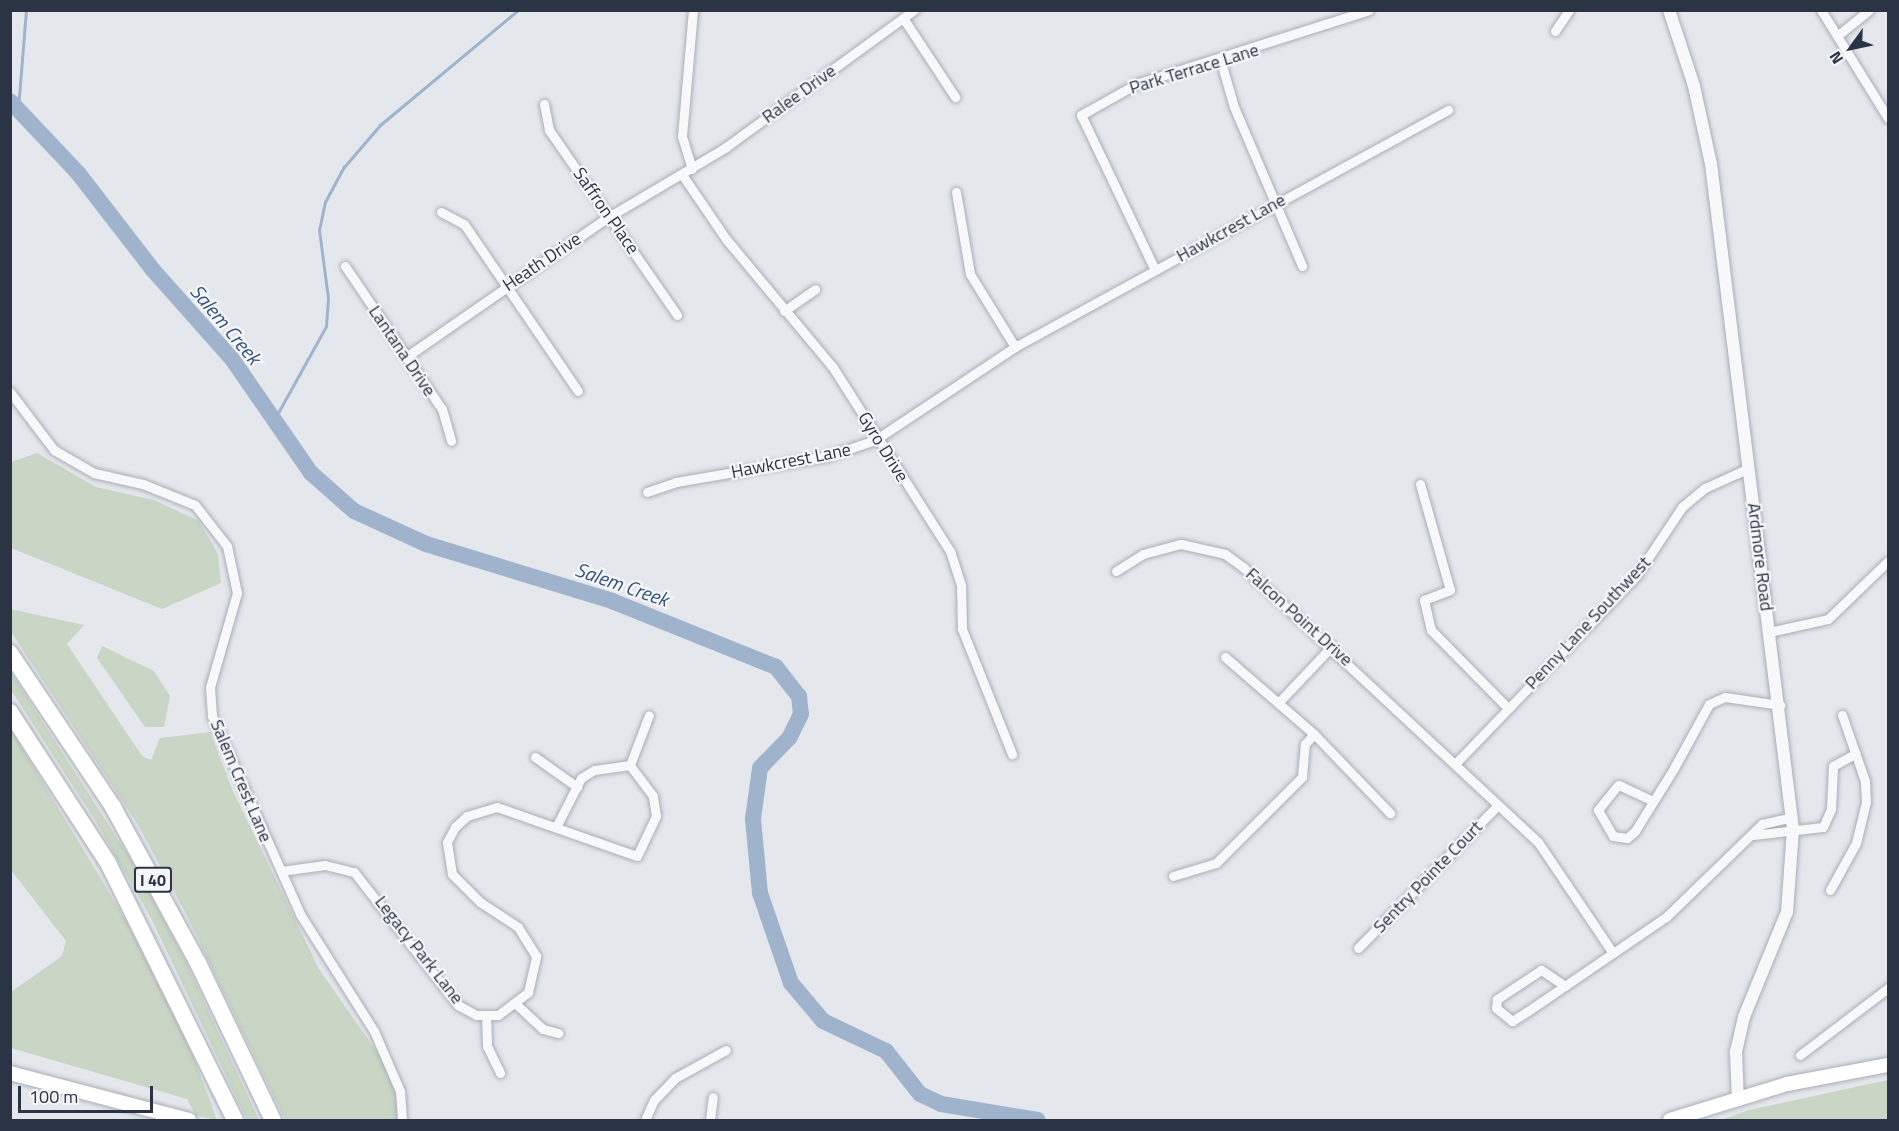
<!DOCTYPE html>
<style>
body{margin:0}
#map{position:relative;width:1899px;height:1131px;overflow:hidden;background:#e4e7ec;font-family:"Titillium Web",sans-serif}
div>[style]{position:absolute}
.green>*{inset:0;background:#c9d6c5}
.stream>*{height:3px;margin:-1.5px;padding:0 1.5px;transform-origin:1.5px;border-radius:1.5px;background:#9fb4cc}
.river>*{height:16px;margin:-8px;padding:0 8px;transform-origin:8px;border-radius:8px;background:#9fb4cc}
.roads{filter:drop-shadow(0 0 2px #a9aeb7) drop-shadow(0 0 2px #a9aeb7)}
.minor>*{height:9px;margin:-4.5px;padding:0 4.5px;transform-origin:4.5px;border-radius:4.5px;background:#f7f8fa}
.tertiary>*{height:12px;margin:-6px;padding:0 6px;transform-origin:6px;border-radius:6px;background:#f7f8fa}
.secondary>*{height:14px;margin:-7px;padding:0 7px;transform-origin:7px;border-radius:7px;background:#fff}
.motorway>*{height:16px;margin:-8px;padding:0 8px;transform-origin:8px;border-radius:8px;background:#fff}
span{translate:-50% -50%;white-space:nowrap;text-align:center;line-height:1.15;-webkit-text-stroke:4.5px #f4f6f9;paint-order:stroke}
.shield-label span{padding:2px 4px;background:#f4f6f9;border:2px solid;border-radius:4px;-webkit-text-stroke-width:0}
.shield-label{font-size:16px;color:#2b3445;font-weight:700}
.street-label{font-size:18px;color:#2b3445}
.water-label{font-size:20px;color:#34527a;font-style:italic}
.frame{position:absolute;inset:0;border:12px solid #2b3445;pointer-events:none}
.north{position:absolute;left:1821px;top:18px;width:60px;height:60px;-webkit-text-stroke:4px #f4f6f9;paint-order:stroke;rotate:237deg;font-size:16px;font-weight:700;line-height:24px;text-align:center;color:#2b3445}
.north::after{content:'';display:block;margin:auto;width:21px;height:27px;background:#2b3445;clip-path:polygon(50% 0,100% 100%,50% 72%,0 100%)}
.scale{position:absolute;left:18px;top:1086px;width:135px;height:27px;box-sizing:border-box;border:3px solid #2b3445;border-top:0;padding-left:8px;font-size:18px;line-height:21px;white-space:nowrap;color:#2b3445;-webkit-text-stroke:4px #f4f6f9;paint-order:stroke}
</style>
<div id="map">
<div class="green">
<i style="clip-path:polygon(37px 453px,96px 487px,154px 500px,199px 521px,218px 554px,221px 583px,162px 609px,11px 548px,11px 462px)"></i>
<i style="clip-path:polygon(10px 609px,84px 625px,67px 644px,142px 756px,151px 760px,160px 738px,210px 732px,232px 789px,319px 969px,386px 1065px,407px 1120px,285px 1120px,185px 912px,138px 825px,11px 632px)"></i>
<i style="clip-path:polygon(102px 646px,154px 671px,170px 696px,164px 727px,145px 727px,97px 658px)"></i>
<i style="clip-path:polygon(10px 671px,135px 866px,184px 958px,259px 1120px,247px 1120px,151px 918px,95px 820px,11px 690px)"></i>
<i style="clip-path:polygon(11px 730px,127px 922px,191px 1050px,217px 1120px,196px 1116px,187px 1099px,11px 1048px,11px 992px,62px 956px,66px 941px,11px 870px)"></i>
<i style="clip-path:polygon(1888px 1080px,1888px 1120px,1721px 1120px,1749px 1110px)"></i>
</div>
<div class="stream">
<i style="left:18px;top:109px;width:99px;rotate:-85.4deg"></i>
<i style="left:274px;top:420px;width:107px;rotate:-61deg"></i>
<i style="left:326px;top:326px;width:28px;rotate:-86deg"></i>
<i style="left:328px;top:298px;width:69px;rotate:-97.5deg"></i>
<i style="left:319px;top:230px;width:29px;rotate:-78deg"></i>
<i style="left:325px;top:202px;width:40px;rotate:-62deg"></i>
<i style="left:344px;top:167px;width:55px;rotate:-49.4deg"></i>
<i style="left:380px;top:125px;width:180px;rotate:-39.8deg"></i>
</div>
<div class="river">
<i style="left:10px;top:101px;width:99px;rotate:46.6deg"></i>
<i style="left:78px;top:173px;width:123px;rotate:52.3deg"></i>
<i style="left:153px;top:270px;width:119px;rotate:48.4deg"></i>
<i style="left:232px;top:359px;width:139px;rotate:55.3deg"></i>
<i style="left:311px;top:473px;width:57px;rotate:41.5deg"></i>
<i style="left:354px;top:511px;width:79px;rotate:24.6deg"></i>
<i style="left:426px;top:544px;width:195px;rotate:17deg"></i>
<i style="left:612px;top:601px;width:177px;rotate:21.9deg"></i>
<i style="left:776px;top:667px;width:37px;rotate:52deg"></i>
<i style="left:799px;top:696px;width:18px;rotate:84deg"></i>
<i style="left:801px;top:714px;width:25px;rotate:116deg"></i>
<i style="left:790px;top:737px;width:43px;rotate:134.1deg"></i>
<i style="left:760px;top:768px;width:51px;rotate:97.8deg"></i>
<i style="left:753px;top:819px;width:74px;rotate:84.6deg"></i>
<i style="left:760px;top:893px;width:95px;rotate:71deg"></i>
<i style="left:791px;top:983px;width:50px;rotate:49.9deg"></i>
<i style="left:823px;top:1021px;width:70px;rotate:25.5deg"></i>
<i style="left:886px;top:1051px;width:55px;rotate:51.7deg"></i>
<i style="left:920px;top:1094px;width:23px;rotate:25deg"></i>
<i style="left:941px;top:1104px;width:98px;rotate:9.4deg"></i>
</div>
<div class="roads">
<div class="minor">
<i style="left:1821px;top:10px;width:127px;rotate:58.2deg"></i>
<i style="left:903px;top:18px;width:95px;rotate:56.6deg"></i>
<i style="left:1555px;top:31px;width:25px;rotate:-56deg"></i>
<i style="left:1837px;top:36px;width:41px;rotate:-39.1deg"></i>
<i style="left:1221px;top:62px;width:47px;rotate:73.9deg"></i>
<i style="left:1234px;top:107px;width:173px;rotate:66.8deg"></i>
<i style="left:544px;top:104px;width:26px;rotate:79deg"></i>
<i style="left:549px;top:130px;width:225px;rotate:55.3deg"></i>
<i style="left:692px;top:169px;width:34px;rotate:-107deg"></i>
<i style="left:682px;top:136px;width:126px;rotate:-85deg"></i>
<i style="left:683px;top:176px;width:76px;rotate:55.7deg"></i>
<i style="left:726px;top:239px;width:165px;rotate:50.2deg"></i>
<i style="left:832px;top:366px;width:219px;rotate:57.5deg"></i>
<i style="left:950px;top:551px;width:36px;rotate:72deg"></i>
<i style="left:961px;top:585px;width:44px;rotate:88.7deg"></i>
<i style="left:962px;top:629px;width:135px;rotate:68.2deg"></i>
<i style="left:956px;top:192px;width:83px;rotate:80.3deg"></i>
<i style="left:970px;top:274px;width:86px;rotate:58.3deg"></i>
<i style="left:441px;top:212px;width:26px;rotate:28deg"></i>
<i style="left:464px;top:224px;width:202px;rotate:55.7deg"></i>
<i style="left:345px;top:266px;width:173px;rotate:55.9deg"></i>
<i style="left:442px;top:409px;width:33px;rotate:74deg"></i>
<i style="left:1155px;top:270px;width:172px;rotate:-115.5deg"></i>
<i style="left:1081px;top:115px;width:63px;rotate:-29.4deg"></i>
<i style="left:1136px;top:84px;width:244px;rotate:-17.6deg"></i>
<i style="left:784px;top:311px;width:38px;rotate:-35deg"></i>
<i style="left:406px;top:357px;width:248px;rotate:-34.7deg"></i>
<i style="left:610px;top:216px;width:135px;rotate:-30.7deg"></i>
<i style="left:726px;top:147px;width:233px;rotate:-36.1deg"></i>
<i style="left:10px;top:392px;width:73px;rotate:52.8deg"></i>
<i style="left:54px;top:450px;width:46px;rotate:29.9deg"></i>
<i style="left:94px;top:473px;width:50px;rotate:12.7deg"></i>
<i style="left:143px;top:484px;width:56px;rotate:22deg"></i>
<i style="left:195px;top:505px;width:52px;rotate:52deg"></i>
<i style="left:227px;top:546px;width:48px;rotate:78deg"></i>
<i style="left:237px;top:593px;width:98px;rotate:106deg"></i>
<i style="left:210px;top:687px;width:29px;rotate:86deg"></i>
<i style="left:212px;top:716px;width:217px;rotate:66deg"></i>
<i style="left:300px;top:914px;width:138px;rotate:57.7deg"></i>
<i style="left:374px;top:1031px;width:65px;rotate:66.6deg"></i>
<i style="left:400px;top:1091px;width:29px;rotate:86deg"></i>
<i style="left:1420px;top:484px;width:110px;rotate:74.2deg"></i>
<i style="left:1450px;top:590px;width:28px;rotate:159deg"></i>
<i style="left:1424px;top:600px;width:31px;rotate:77deg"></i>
<i style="left:1431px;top:630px;width:110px;rotate:45.4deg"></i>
<i style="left:647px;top:492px;width:31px;rotate:-19deg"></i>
<i style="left:676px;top:482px;width:154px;rotate:-9.7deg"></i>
<i style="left:828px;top:456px;width:50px;rotate:-18.8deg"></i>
<i style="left:875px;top:440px;width:168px;rotate:-33.6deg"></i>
<i style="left:1015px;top:347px;width:494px;rotate:-28.7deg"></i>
<i style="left:1116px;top:571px;width:32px;rotate:-32deg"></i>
<i style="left:1143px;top:554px;width:39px;rotate:-15deg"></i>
<i style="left:1181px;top:544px;width:45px;rotate:12.8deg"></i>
<i style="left:1225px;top:554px;width:24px;rotate:36deg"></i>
<i style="left:1244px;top:568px;width:402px;rotate:43deg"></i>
<i style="left:1538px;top:842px;width:134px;rotate:56deg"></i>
<i style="left:1769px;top:632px;width:60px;rotate:-12.4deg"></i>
<i style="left:1828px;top:619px;width:83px;rotate:-44deg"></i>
<i style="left:1225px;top:657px;width:118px;rotate:40.9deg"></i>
<i style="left:1314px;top:734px;width:110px;rotate:46.1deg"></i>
<i style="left:1279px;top:702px;width:77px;rotate:-46.6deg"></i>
<i style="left:535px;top:757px;width:52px;rotate:35.5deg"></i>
<i style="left:1455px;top:764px;width:261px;rotate:-46.1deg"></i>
<i style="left:1636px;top:576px;width:83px;rotate:-56.3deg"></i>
<i style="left:1682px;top:507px;width:30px;rotate:-40deg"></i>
<i style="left:1705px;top:488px;width:48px;rotate:-24.4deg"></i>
<i style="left:630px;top:765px;width:53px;rotate:-69.2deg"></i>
<i style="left:1653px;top:801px;width:38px;rotate:-155deg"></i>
<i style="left:1618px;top:785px;width:32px;rotate:129deg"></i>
<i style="left:1598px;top:810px;width:30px;rotate:60deg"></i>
<i style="left:1613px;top:836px;width:14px;rotate:8deg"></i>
<i style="left:1627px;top:838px;width:11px;rotate:-41deg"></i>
<i style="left:1635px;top:831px;width:74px;rotate:-58.2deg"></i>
<i style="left:1674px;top:768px;width:73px;rotate:-61.3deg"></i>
<i style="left:1709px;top:704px;width:17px;rotate:-24deg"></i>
<i style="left:1725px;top:697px;width:56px;rotate:8.3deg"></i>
<i style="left:1753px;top:835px;width:70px;rotate:-6.5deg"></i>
<i style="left:1823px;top:827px;width:20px;rotate:-66deg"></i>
<i style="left:1831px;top:809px;width:43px;rotate:-87.3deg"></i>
<i style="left:1833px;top:766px;width:26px;rotate:-29deg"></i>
<i style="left:281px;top:871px;width:44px;rotate:-7.8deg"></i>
<i style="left:325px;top:865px;width:30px;rotate:14deg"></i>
<i style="left:354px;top:872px;width:169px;rotate:52deg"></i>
<i style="left:458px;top:1005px;width:21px;rotate:29deg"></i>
<i style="left:476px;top:1015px;width:22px"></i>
<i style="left:498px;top:1015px;width:38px;rotate:-37deg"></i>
<i style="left:528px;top:992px;width:37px;rotate:-77deg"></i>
<i style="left:536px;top:956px;width:34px;rotate:-122deg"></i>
<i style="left:518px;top:927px;width:45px;rotate:-146.7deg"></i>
<i style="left:480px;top:902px;width:40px;rotate:-135deg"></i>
<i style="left:452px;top:874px;width:32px;rotate:-99deg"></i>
<i style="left:447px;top:842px;width:17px;rotate:-62deg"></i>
<i style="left:455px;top:827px;width:16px;rotate:-43deg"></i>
<i style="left:467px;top:816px;width:31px;rotate:-17deg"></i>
<i style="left:497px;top:807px;width:148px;rotate:19.3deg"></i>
<i style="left:637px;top:856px;width:44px;rotate:-64.6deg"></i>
<i style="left:656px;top:816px;width:20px;rotate:-99deg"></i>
<i style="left:653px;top:796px;width:39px;rotate:-127deg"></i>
<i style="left:630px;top:765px;width:36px;rotate:172deg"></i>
<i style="left:594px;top:770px;width:15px;rotate:148deg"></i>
<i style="left:581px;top:778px;width:55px;rotate:117deg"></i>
<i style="left:1173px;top:876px;width:45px;rotate:-16.8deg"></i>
<i style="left:1216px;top:863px;width:122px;rotate:-45deg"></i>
<i style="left:1302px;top:777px;width:33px;rotate:-85deg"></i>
<i style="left:1305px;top:744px;width:13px;rotate:-48deg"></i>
<i style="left:1830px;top:890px;width:54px;rotate:-61deg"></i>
<i style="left:1856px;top:843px;width:42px;rotate:-76.3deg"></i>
<i style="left:1866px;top:802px;width:21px;rotate:-93deg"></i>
<i style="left:1865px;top:781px;width:70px;rotate:-109.2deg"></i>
<i style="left:1358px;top:948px;width:200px;rotate:-45.6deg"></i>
<i style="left:1565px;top:986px;width:29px;rotate:-146deg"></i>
<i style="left:1541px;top:970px;width:53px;rotate:146.6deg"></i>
<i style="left:1497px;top:999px;width:9px;rotate:96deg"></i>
<i style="left:1496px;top:1008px;width:21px;rotate:39deg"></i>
<i style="left:1512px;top:1021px;width:19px;rotate:-32deg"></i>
<i style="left:1528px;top:1011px;width:167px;rotate:-34.3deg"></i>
<i style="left:1666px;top:917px;width:134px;rotate:-44.1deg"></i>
<i style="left:1762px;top:824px;width:31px;rotate:-13deg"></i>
<i style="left:517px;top:1005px;width:35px;rotate:43deg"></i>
<i style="left:543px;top:1029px;width:16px;rotate:15deg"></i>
<i style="left:486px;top:1015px;width:31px;rotate:88deg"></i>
<i style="left:487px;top:1046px;width:30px;rotate:64deg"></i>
<i style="left:1800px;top:1055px;width:111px;rotate:-37.3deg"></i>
<i style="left:645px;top:1120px;width:22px;rotate:-66deg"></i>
<i style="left:654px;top:1100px;width:30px;rotate:-46deg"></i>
<i style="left:675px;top:1078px;width:58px;rotate:-28.8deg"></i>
<i style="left:710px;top:1120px;width:23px;rotate:-83deg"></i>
</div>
<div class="tertiary">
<i style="left:1669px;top:10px;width:80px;rotate:71.8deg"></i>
<i style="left:1694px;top:86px;width:80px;rotate:77.7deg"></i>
<i style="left:1711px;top:164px;width:670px;rotate:82.97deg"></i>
<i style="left:1793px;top:829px;width:83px;rotate:94.1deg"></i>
<i style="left:1787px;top:912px;width:113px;rotate:112.3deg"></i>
<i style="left:1744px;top:1017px;width:37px;rotate:103deg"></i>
<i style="left:1736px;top:1053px;width:47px;rotate:87.6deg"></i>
</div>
<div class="secondary">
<i style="left:10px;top:1073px;width:185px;rotate:14.7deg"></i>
<i style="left:1670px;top:1120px;width:122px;rotate:-17.1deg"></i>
<i style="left:1787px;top:1084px;width:103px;rotate:-10.7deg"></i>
</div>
<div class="motorway">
<i style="left:10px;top:653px;width:185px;rotate:56.2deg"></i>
<i style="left:113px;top:807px;width:178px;rotate:61.4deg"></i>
<i style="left:198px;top:963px;width:174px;rotate:64.5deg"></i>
<i style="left:10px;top:712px;width:180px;rotate:57deg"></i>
<i style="left:108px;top:863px;width:287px;rotate:63.7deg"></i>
</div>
</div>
<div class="shield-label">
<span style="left:153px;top:880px">I 40</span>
</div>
<div class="street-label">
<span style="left:1194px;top:69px;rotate:-17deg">Park Terrace Lane</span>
<span style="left:799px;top:94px;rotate:-36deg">Ralee Drive</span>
<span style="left:606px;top:211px;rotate:55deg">Saffron Place</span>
<span style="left:1231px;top:228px;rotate:-29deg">Hawkcrest Lane</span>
<span style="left:542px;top:262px;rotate:-34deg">Heath Drive</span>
<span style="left:402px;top:351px;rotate:56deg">Lantana Drive</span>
<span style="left:883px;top:447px;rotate:58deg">Gyro Drive</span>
<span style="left:791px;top:461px;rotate:-11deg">Hawkcrest Lane</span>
<span style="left:1760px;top:557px;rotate:83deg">Ardmore Road</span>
<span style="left:1299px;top:617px;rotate:42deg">Falcon Point Drive</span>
<span style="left:1588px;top:623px;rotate:-47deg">Penny Lane Southwest</span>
<span style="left:241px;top:781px;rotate:67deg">Salem Crest Lane</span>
<span style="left:1428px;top:877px;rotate:-46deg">Sentry Pointe Court</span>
<span style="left:419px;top:950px;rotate:52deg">Legacy Park Lane</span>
</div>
<div class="water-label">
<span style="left:226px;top:324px;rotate:50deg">Salem Creek</span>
<span style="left:622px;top:584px;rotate:19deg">Salem Creek</span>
</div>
<div class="frame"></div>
<div class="north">N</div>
<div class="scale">100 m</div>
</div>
